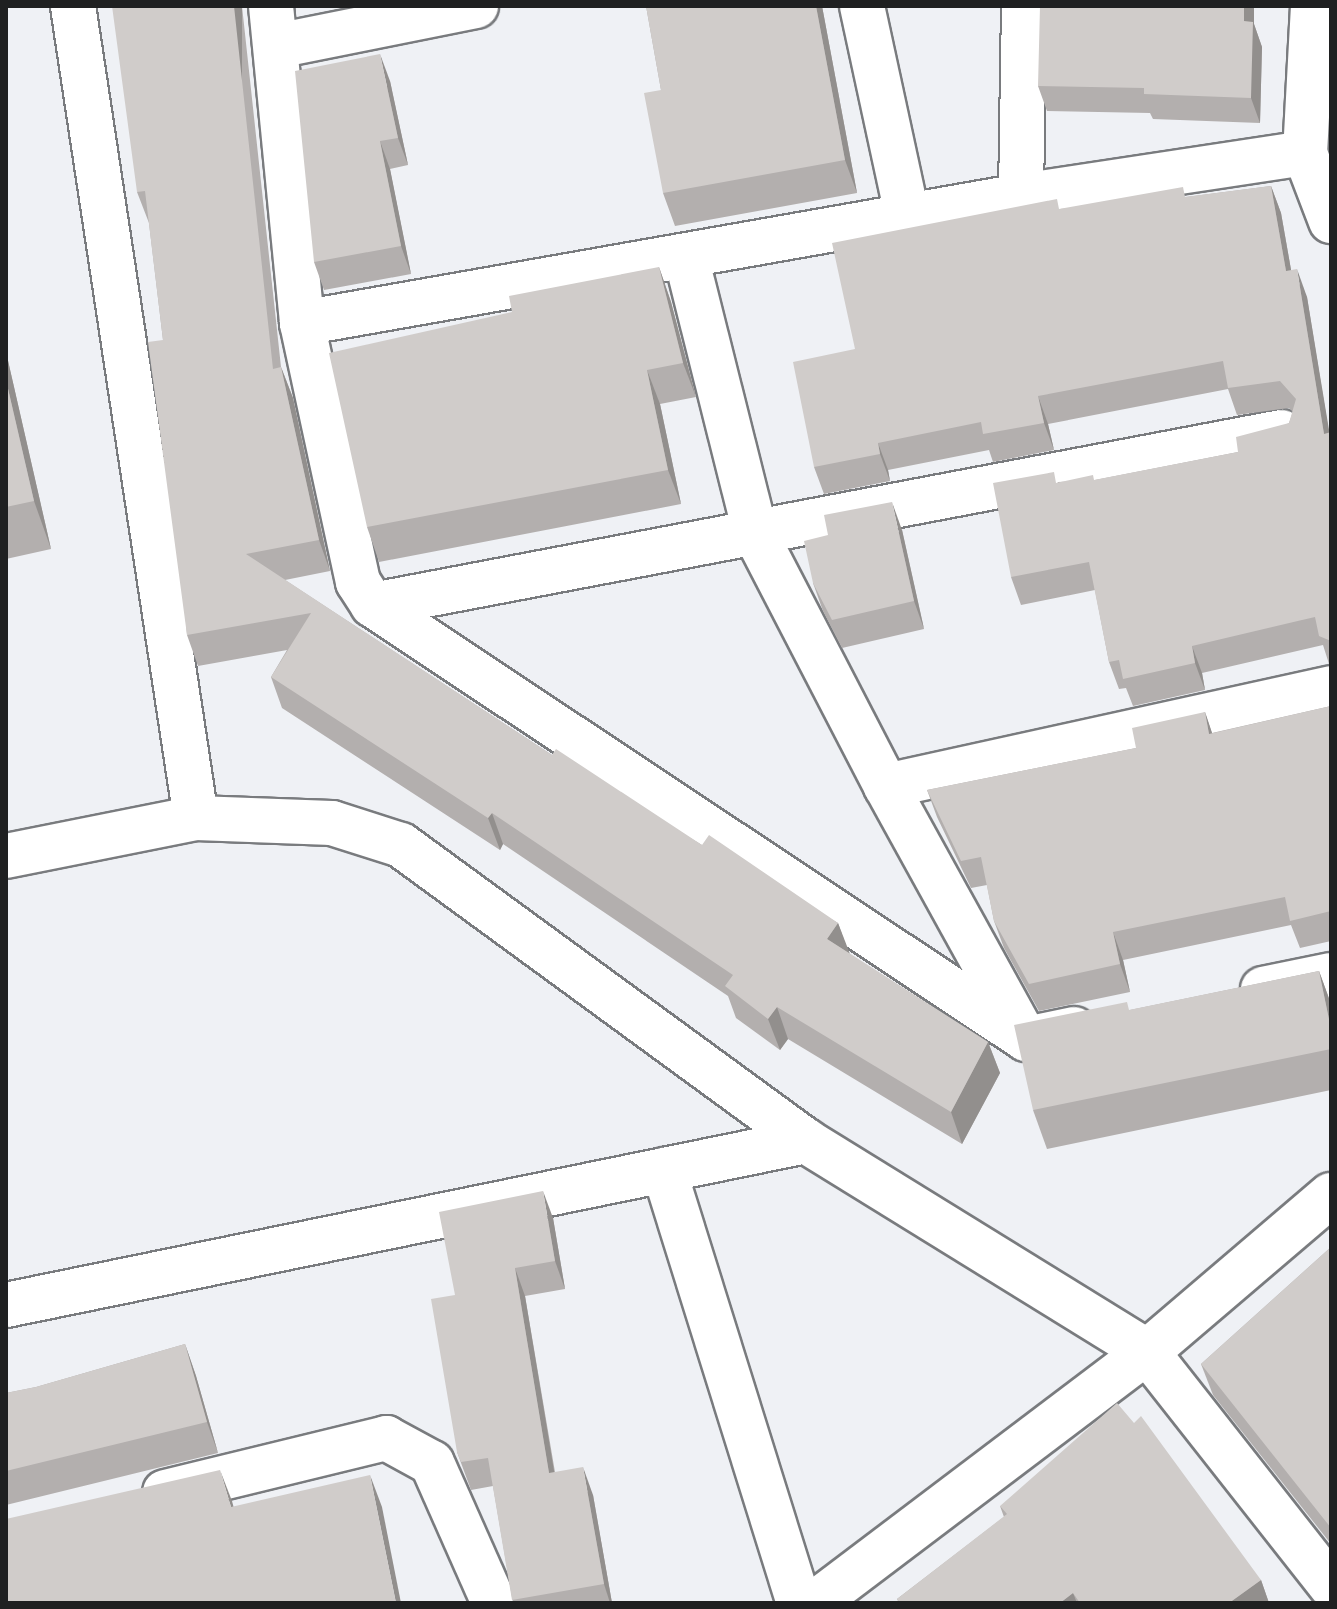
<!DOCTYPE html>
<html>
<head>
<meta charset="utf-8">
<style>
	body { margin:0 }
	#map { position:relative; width:1337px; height:1609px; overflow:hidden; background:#eff1f5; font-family:"Titillium Web",sans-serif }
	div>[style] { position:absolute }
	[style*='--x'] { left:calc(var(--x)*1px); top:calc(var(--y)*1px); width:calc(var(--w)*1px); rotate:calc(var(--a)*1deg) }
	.roads { filter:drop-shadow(2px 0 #797b7e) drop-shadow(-2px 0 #797b7e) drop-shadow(0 2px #797b7e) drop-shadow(0 -2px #797b7e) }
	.minor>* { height:44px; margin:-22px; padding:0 22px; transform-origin:22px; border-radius:22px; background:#fff }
	.wall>* { inset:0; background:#b3afae }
	.shaded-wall>* { inset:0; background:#928f8d; transform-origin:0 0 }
	.building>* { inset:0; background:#d0ccca }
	span { translate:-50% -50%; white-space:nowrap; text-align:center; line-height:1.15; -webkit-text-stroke:7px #fff; paint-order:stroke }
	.frame { position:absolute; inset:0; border:8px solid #1f2021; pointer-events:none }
</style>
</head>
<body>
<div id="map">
	<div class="roads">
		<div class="minor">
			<i style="--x:73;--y:6;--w:821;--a:81.39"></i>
			<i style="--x:271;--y:6;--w:319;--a:84.4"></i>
			<i style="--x:302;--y:323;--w:265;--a:77.8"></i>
			<i style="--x:358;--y:582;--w:27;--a:57"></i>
			<i style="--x:373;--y:605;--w:784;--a:33.61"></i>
			<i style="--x:1026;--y:1039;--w:49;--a:-11.8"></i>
			<i style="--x:862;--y:6;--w:218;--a:77.8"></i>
			<i style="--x:1313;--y:6;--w:147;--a:93.1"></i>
			<i style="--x:1305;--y:153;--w:73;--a:69.1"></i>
			<i style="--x:276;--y:46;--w:204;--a:-11.3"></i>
			<i style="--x:1021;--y:196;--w:190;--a:-89.1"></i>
			<i style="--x:686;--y:257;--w:287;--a:75.9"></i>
			<i style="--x:756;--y:535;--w:283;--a:62.6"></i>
			<i style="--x:886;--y:786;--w:283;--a:61.1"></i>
			<i style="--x:302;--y:323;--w:730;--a:-10.02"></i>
			<i style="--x:1021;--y:196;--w:287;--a:-8.6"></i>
			<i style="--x:373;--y:605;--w:925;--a:-10.78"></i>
			<i style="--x:886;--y:786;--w:456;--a:-12.4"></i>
			<i style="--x:6;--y:856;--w:194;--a:-11.3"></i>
			<i style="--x:196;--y:818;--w:136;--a:2.1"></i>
			<i style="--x:332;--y:823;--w:72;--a:17.7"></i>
			<i style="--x:401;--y:845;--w:502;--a:36.16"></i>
			<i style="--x:806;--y:1141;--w:401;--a:31.7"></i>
			<i style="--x:1147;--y:1352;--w:298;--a:51.8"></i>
			<i style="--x:1263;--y:989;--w:69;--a:-11.6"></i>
			<i style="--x:664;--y:1170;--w:454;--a:72.7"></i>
			<i style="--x:6;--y:1305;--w:817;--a:-11.59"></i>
			<i style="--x:165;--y:1492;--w:228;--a:-13.7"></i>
			<i style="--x:386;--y:1438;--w:52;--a:28.5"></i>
			<i style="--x:432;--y:1463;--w:153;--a:66.1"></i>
			<i style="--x:815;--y:1603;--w:416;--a:-37.1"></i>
			<i style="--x:1147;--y:1352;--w:242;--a:-40.5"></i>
		</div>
	</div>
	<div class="wall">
		<i style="clip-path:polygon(242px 6px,281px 367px,293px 398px,330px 571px,285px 580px,552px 755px,702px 845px,838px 923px,849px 954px,988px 1042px,1000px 1073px,962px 1144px,788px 1039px,780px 1050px,736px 1018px,728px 996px,503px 844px,500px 850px,282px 708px,271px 677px,287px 650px,198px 666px,187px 635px,163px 340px,149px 223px,137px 192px)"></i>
		<i style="clip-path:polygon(646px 6px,822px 6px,857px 193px,675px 226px,663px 193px,661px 90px)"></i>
		<i style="clip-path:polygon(1254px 6px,1254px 24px,1262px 47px,1260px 123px,1153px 119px,1150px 113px,1047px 111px,1038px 86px)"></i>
		<i style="clip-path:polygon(390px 81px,408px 165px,390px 169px,411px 274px,324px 290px,314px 262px)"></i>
		<i style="clip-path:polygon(1271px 186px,1281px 213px,1291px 270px,1307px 297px,1329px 433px,1331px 432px,1331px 664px,1329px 664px,1323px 645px,1202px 673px,1205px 690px,1133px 706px,1126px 688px,1119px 689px,1109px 662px,1095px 590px,1021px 605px,1011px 577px,1058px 482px,1095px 480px,1238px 452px,1289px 423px,1293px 412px,1289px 408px,1237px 415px,1228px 389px,1048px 424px,1054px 450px,993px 462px,989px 450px,888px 470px,890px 481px,824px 494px,814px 467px,855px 349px,1060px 209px,1186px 197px)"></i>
		<i style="clip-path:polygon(659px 267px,671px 302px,696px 397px,660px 404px,681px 504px,379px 562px,367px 527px)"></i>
		<i style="clip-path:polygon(6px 352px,51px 549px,6px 559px)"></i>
		<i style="clip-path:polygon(902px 530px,924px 629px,842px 648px,823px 611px,813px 583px)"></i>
		<i style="clip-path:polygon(1331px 706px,1331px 941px,1300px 948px,1291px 925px,1123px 960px,1130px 992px,1039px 1011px,1004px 948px,994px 921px,987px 885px,971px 888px,937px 817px,927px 790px,1136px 748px,1205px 712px,1212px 733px)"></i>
		<i style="clip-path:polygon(1319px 971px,1331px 1004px,1331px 1090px,1047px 1149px,1033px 1110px,1130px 1010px)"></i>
		<i style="clip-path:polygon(553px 1218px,565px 1289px,525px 1296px,555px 1472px,593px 1495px,612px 1603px,513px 1603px,493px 1486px,471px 1490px,457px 1452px,455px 1295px)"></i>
		<i style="clip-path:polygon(1331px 1247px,1331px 1544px,1213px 1395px,1201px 1364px)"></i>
		<i style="clip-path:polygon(185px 1344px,196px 1376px,218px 1453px,6px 1505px,6px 1393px,36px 1387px)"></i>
		<i style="clip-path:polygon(1000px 1506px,1261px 1580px,1269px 1603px,899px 1603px,897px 1599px,1004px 1517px)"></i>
	</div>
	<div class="shaded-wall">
		<i style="left:234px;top:6px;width:8px;height:365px"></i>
		<i style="clip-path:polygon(816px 6px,822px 6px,857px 193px,845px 160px)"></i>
		<i style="clip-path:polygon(1244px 6px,1254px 6px,1254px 24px,1262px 47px,1260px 123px,1251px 98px,1244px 21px)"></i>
		<i style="clip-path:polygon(380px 54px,390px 81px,408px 165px,398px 138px)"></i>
		<i style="clip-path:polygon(380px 141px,390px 169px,411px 274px,401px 246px)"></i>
		<i style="clip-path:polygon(1271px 186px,1281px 213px,1296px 298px,1286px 271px)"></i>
		<i style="clip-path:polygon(659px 267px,671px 302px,696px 397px,683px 363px)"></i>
		<i style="clip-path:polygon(1297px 269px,1307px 297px,1331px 442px,1324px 434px)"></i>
		<i style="clip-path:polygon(6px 352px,51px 549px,34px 501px,6px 380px)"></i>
		<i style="clip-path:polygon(281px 367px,293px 398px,330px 571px,319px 540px)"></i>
		<i style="clip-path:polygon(647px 370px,660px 404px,681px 504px,668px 470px)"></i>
		<i style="clip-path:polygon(1038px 396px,1048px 424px,1054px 450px,1044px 423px)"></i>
		<i style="clip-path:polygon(878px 443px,888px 470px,890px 481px,880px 454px)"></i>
		<i style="clip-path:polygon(892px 502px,902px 530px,924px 629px,914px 601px)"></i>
		<i style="clip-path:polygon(1192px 646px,1202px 673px,1205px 690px,1195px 663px)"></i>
		<i style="clip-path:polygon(1205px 712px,1214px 739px,1209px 734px)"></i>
		<i style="clip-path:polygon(492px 813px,503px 844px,500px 850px,488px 818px)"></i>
		<i style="clip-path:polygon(838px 923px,850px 954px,827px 939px)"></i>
		<i style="clip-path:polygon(1113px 932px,1123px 960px,1130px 992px,1120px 964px)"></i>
		<i style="clip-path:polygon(1319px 971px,1331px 1004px,1331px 1029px)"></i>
		<i style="clip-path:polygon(777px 1007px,788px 1039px,780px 1050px,768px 1019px)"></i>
		<i style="clip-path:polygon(988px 1042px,1000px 1073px,962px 1144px,951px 1112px)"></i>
		<i style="clip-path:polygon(543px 1191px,553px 1218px,565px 1289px,555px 1261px)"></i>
		<i style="clip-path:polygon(515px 1268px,525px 1296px,559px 1501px,549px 1473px)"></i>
		<i style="clip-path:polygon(185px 1344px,196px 1376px,218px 1453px,207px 1422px)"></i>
		<i style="clip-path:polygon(583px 1467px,593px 1495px,612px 1603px,610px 1603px,604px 1584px)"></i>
		<i style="clip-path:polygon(220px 1470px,232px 1501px,242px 1539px,231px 1507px)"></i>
		<i style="clip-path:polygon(370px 1475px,382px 1507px,401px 1603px,396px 1603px)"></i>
		<i style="clip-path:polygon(1261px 1580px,1269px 1603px,1229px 1603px)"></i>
		<i style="clip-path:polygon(1073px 1593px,1077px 1603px,1060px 1603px)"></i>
	</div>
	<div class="building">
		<i style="clip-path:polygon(112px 6px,234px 6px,273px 369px,281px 367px,319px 540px,246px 554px,552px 755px,556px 749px,702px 845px,709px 835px,838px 923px,827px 939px,988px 1042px,951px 1112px,777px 1007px,768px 1019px,725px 986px,733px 975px,492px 813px,488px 818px,271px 677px,311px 613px,187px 635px,148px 342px,163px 340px,145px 191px,137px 192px)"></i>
		<i style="clip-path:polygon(646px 6px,816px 6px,845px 160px,663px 193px,644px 93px,661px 90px)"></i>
		<i style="clip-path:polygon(1040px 6px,1244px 6px,1244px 21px,1253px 22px,1251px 98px,1144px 94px,1144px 88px,1038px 86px)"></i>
		<i style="clip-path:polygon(380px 54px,398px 138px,380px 141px,401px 246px,314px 262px,295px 71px)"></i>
		<i style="clip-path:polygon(1271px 186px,1286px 271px,1297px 269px,1324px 434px,1331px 432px,1331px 641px,1319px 636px,1315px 617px,1192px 646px,1195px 663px,1123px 679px,1119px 660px,1109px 662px,1089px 562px,1011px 577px,993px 483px,1054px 472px,1056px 483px,1093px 475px,1094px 480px,1238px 452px,1236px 437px,1289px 423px,1296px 399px,1280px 381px,1228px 388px,1223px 361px,1038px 396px,1044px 423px,983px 434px,981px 422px,878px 443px,880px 454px,814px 467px,793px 362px,855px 349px,832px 243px,1057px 199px,1059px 209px,1183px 187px,1185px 197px)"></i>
		<i style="clip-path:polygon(659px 267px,683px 363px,647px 370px,668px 470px,367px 527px,329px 353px,512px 312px,509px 296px)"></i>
		<i style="clip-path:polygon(6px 380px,34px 501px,6px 507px)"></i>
		<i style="clip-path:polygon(892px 502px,914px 601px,832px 620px,813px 583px,804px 541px,828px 535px,824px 515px)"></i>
		<i style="clip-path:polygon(1331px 706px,1331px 911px,1290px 921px,1285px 897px,1113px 932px,1120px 964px,1029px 984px,994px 921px,981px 857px,961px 861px,927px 790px,1136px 748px,1132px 728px,1205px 712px,1209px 734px)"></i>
		<i style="clip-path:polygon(1319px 971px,1331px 1029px,1331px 1049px,1033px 1110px,1014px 1025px,1127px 1002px,1129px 1010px)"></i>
		<i style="clip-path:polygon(543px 1191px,555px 1261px,515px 1268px,549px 1473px,583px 1467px,604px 1584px,512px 1600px,488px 1458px,461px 1462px,457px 1452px,431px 1299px,455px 1295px,439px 1212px)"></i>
		<i style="clip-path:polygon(1331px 1247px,1331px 1528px,1201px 1364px)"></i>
		<i style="clip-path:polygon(185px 1344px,207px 1422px,6px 1471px,6px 1393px,36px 1387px)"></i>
		<i style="clip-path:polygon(1117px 1403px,1134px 1423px,1141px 1416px,1261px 1580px,1229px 1603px,1080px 1603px,1073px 1593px,1060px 1603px,900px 1603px,897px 1599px,1007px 1514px,1000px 1506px)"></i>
		<i style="clip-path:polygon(220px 1470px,231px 1507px,370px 1475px,396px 1603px,6px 1603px,6px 1519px)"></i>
	</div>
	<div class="frame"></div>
</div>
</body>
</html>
